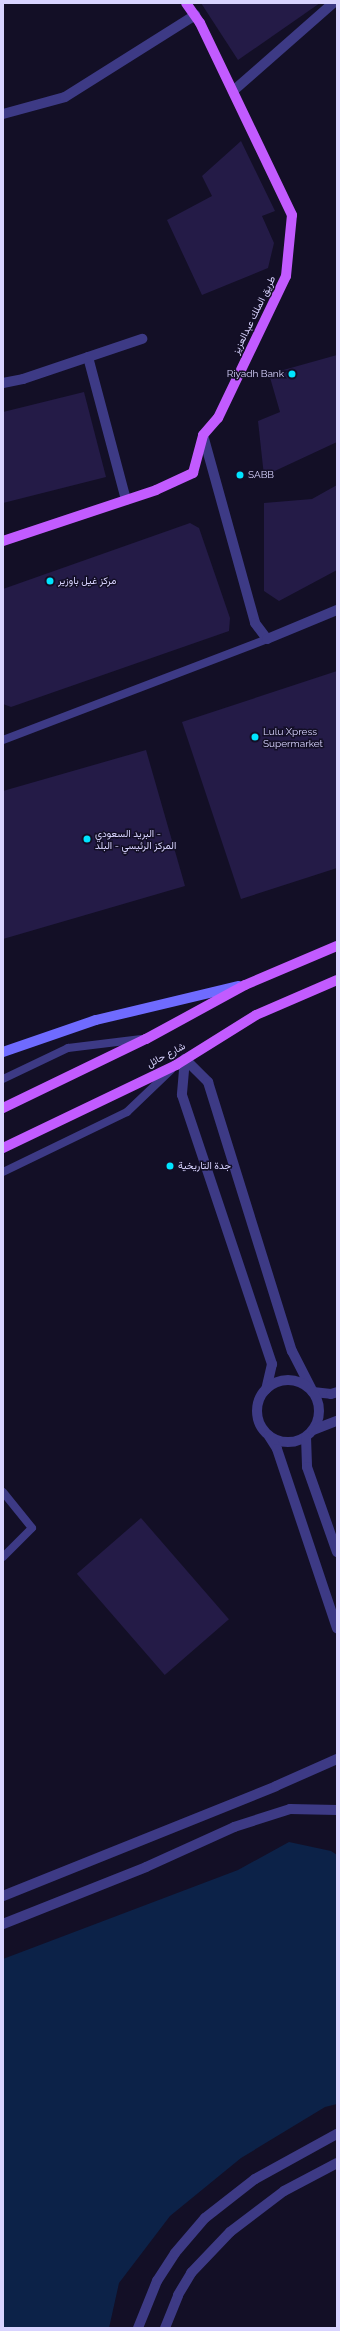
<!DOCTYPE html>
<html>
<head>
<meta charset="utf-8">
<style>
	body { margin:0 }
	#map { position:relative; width:340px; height:2331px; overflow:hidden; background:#130f26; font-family:Raleway,Vazirmatn,sans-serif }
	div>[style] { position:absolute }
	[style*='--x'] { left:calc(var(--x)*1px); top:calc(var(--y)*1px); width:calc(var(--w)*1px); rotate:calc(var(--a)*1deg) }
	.water>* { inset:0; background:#0c2248 }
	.building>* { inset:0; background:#241b47; transform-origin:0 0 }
	.service>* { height:8px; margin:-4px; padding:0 4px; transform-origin:4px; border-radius:4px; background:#3d3a85 }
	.minor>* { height:10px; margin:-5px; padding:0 5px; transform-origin:5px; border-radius:5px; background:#3d3a85 }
	.minor>.ring { margin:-5px; padding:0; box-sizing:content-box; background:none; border:10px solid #3d3a85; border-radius:50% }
	.tertiary>* { height:10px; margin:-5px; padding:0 5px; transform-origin:5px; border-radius:5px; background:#3d3a85 }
	.secondary>* { height:10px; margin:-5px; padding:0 5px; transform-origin:5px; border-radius:5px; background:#6f6bff }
	.primary>* { height:10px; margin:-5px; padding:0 5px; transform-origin:5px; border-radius:5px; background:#c25bff }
	.dots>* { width:11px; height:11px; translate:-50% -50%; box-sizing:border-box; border:2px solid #130f26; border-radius:50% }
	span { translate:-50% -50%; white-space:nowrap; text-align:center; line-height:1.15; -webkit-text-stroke:3px #130f26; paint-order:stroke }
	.street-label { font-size:10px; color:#d9d4ff }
	.poi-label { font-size:10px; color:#d9d4ff }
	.right { translate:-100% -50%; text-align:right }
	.left { translate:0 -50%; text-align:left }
	.frame { position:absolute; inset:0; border:4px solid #d9d4ff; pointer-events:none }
</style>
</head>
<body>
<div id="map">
	<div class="water">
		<i style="clip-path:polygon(289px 1842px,331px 1851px,337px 1855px,337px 2104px,325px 2107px,241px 2158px,170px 2216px,119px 2283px,109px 2328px,3px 2328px,3px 1959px,238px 1870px)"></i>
	</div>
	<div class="building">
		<i style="clip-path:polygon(201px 3px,320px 3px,238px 60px)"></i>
		<i style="clip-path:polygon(241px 141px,275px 211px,262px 216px,274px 243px,268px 268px,202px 295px,167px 220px,212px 196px,202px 176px)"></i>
		<i style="clip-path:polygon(337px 355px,337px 442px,264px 476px,258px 421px,280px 412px,269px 374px)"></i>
		<i style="clip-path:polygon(84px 392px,106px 477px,3px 503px,3px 412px)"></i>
		<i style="clip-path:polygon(337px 485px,337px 570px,279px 601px,264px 591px,264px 503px,312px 499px)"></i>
		<i style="clip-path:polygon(190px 523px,199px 528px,230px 618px,229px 631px,11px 707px,3px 704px,3px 589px)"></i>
		<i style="clip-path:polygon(337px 671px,337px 868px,241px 899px,182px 722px)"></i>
		<i style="clip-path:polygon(146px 750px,185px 886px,3px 939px,3px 791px)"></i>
		<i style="left:141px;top:1518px;width:134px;height:85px;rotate:49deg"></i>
	</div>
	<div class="service">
		<i style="--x:3;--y:740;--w:283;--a:-20.9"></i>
		<i style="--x:3;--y:1079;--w:72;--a:-25.5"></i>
		<i style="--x:68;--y:1048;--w:74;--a:-7"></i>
		<i style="--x:3;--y:1172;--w:138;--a:-25.8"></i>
		<i style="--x:127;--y:1112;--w:61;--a:-43.7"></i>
		<i style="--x:3;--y:1492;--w:46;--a:51.1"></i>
		<i style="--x:32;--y:1528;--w:41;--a:135"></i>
	</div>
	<div class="minor">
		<i style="--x:233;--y:91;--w:133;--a:-41.3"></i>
		<i style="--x:3;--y:114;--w:64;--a:-15.3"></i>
		<i style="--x:65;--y:97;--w:154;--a:-32.2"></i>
		<i style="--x:88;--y:357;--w:148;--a:75.1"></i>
		<i style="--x:3;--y:383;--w:20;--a:-11"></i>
		<i style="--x:23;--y:379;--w:126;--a:-18.6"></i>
		<i style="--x:203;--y:435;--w:195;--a:74.5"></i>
		<i style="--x:255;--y:623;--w:20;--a:53"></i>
		<i style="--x:267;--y:639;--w:76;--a:-22.5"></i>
		<i style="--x:185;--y:1059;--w:33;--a:45"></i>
		<i style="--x:208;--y:1082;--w:282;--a:72.7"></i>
		<i style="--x:292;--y:1351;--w:46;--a:62.9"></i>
		<i style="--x:313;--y:1392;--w:18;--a:6"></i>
		<i style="--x:331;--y:1394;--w:6;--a:-18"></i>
		<i style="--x:185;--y:1059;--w:36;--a:95"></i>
		<i style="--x:182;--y:1095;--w:284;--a:71.5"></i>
		<i style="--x:272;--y:1364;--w:26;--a:103"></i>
		<i class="ring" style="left:257px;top:1380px;width:52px;height:52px"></i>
		<i style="--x:313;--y:1430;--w:26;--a:-21"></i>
		<i style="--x:269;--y:1436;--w:15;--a:58"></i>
		<i style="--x:277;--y:1449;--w:189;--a:71.5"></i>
		<i style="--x:306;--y:1437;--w:30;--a:88"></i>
		<i style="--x:307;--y:1467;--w:90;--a:70.6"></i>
	</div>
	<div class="tertiary">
		<i style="--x:3;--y:1896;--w:294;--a:-21.9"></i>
		<i style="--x:276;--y:1786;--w:67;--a:-23.9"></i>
		<i style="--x:3;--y:1924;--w:154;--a:-21.7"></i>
		<i style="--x:146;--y:1867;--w:97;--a:-24.4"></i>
		<i style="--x:234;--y:1827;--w:59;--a:-17.8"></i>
		<i style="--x:290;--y:1809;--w:47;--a:1.2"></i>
		<i style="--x:138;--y:2328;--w:51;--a:-68"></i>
		<i style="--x:157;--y:2281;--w:33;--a:-57"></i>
		<i style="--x:175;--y:2253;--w:46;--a:-49.4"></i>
		<i style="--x:205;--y:2218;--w:63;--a:-38"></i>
		<i style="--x:255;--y:2179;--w:94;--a:-28.8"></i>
		<i style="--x:165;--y:2328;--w:35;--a:-68"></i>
		<i style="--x:178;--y:2295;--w:26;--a:-59"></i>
		<i style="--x:191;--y:2273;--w:57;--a:-46.4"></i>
		<i style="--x:230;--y:2232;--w:68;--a:-37.2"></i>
		<i style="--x:284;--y:2191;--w:60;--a:-27.8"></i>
	</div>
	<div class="secondary">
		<i style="--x:3;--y:1052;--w:98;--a:-19"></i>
		<i style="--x:96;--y:1020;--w:147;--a:-13.4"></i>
	</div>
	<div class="primary">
		<i style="--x:3;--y:541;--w:161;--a:-18.4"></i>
		<i style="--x:156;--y:490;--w:41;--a:-24.7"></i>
		<i style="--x:193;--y:473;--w:39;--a:-75"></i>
		<i style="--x:203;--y:435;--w:23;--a:-49"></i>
		<i style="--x:218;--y:418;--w:157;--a:-64.4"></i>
		<i style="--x:286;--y:276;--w:61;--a:-84.4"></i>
		<i style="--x:292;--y:215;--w:213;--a:-115.6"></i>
		<i style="--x:200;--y:23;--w:24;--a:-125"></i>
		<i style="--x:3;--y:1108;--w:159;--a:-25.8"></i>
		<i style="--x:146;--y:1039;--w:113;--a:-28.6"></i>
		<i style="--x:245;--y:985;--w:100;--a:-23"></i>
		<i style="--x:3;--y:1148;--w:192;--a:-25.6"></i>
		<i style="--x:176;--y:1065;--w:94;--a:-32"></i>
		<i style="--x:256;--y:1015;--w:88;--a:-23.4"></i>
	</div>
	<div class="dots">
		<i style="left:292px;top:374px;background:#00e5ff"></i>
		<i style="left:240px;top:475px;background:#00e5ff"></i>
		<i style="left:50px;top:581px;background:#00e5ff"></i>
		<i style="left:255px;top:737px;background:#00e5ff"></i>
		<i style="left:87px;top:839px;background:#00e5ff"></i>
		<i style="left:170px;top:1166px;background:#00e5ff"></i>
	</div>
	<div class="street-label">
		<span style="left:254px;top:315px;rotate:-64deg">طريق الملك عبدالعزيز</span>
		<span style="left:166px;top:1055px;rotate:-28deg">شارع حائل</span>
	</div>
	<div class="poi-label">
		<span class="right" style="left:284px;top:374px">Riyadh Bank</span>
		<span class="left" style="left:248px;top:475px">SABB</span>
		<span class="left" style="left:58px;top:581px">مركز غيل باوزير</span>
		<span class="left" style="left:263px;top:737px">Lulu Xpress<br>Supermarket</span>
		<span class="left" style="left:95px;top:839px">البريد السعودي -<br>المركز الرئيسي - البلد</span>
		<span class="left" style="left:178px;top:1166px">جدة التاريخية</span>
	</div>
	<div class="frame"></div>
</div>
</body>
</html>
